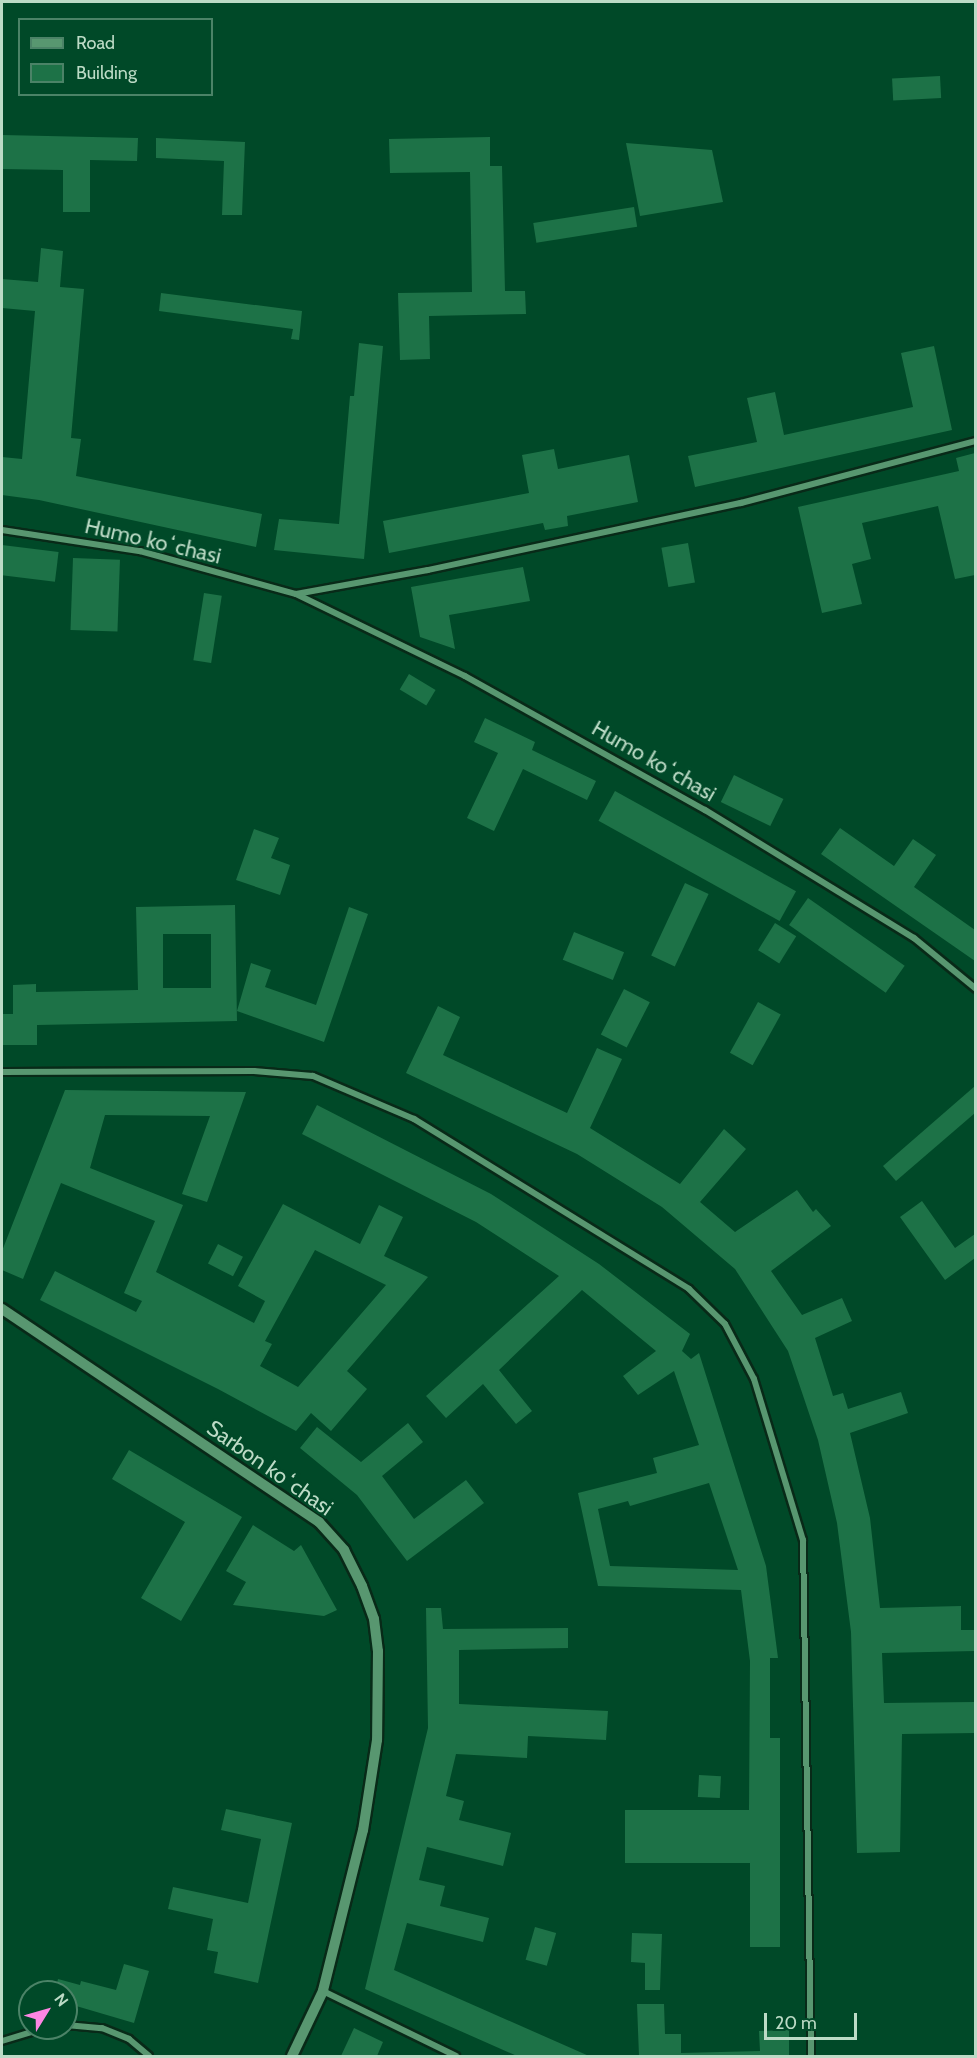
<!DOCTYPE html>
<html>
<head>
<meta charset="utf-8">
<style>
	body { margin:0 }
	#map { position:relative; width:977px; height:2058px; overflow:hidden; background:#004928; font-family:Cabin,sans-serif }
	div>[style] { position:absolute }
	[style*='--x'] { left:calc(var(--x)*1px); top:calc(var(--y)*1px); width:calc(var(--w)*1px); rotate:calc(var(--a)*1deg) }
	.building>* { inset:0; background:#1d7247; transform-origin:0 0 }
	.roads { filter:drop-shadow(2px 0 #082a18) drop-shadow(-2px 0 #082a18) drop-shadow(0 2px #082a18) drop-shadow(0 -2px #082a18) }
	.minor>* { height:6px; margin:-3px; padding:0 3px; transform-origin:3px; border-radius:3px; background:#589770 }
	.tertiary>* { height:10px; margin:-5px; padding:0 5px; transform-origin:5px; border-radius:5px; background:#589770 }
	span { translate:-50% -50%; white-space:nowrap; text-align:center; line-height:1.15; -webkit-text-stroke:5px #004928; paint-order:stroke }
	.street-label { font-size:22px; color:#bcdbc6 }
	.frame { position:absolute; inset:0; border:3px solid #bcdbc6; pointer-events:none }
	.legend { position:absolute; left:18px; top:18px; width:195px; height:78px; box-sizing:border-box; background:#004928; border:2px solid #4b8367; margin:0; padding:8px 10px; list-style:none; font-size:18px; color:#bcdbc6 }
	.legend li { display:flex; align-items:center; gap:12px; height:30px }
	.legend b { width:30px; border:2px solid #4b8367 }
	.north { position:absolute; left:18px; top:1980px; width:60px; height:60px; box-sizing:border-box; background:#004928; border:2px solid #4b8367; border-radius:50%; rotate:53deg; font-size:16px; font-weight:700; line-height:24px; text-align:center; color:#bcdbc6 }
	.north::after { content:''; display:block; margin:auto; width:21px; height:27px; background:#fd86e3; clip-path:polygon(50% 0,100% 100%,50% 72%,0 100%) }
	.scale { position:absolute; left:764px; top:2013px; width:93px; height:27px; box-sizing:border-box; border:3px solid #bcdbc6; border-top:0; padding-left:8px; font-size:18px; line-height:21px; white-space:nowrap; color:#bcdbc6; -webkit-text-stroke:4px #004928; paint-order:stroke }
</style>
</head>
<body>
<div id="map">
	<div class="building">
		<i style="left:940px;top:76px;width:22px;height:48px;rotate:87deg"></i>
		<i style="clip-path:polygon(2px 135px,138px 138px,137px 161px,90px 160px,90px 212px,63px 212px,63px 170px,2px 169px)"></i>
		<i style="clip-path:polygon(490px 137px,490px 166px,502px 166px,505px 291px,525px 291px,526px 314px,429px 316px,430px 359px,400px 360px,398px 293px,472px 292px,470px 172px,390px 173px,389px 139px)"></i>
		<i style="clip-path:polygon(156px 138px,245px 142px,242px 215px,222px 215px,224px 161px,156px 158px)"></i>
		<i style="clip-path:polygon(626px 143px,712px 150px,723px 202px,640px 216px)"></i>
		<i style="left:634px;top:207px;width:20px;height:102px;rotate:81deg"></i>
		<i style="clip-path:polygon(41px 248px,63px 251px,60px 287px,84px 289px,71px 438px,81px 439px,76px 476px,262px 514px,256px 547px,39px 500px,2px 495px,2px 457px,22px 459px,35px 311px,2px 308px,2px 279px,38px 282px)"></i>
		<i style="clip-path:polygon(161px 293px,302px 311px,299px 340px,291px 339px,293px 329px,159px 311px)"></i>
		<i style="clip-path:polygon(359px 343px,383px 346px,364px 559px,274px 550px,279px 519px,339px 524px,350px 396px,354px 396px)"></i>
		<i style="clip-path:polygon(934px 346px,952px 430px,695px 487px,688px 456px,757px 442px,747px 398px,775px 392px,784px 435px,913px 407px,901px 353px)"></i>
		<i style="clip-path:polygon(554px 449px,558px 469px,629px 455px,638px 502px,567px 516px,568px 526px,545px 530px,543px 523px,389px 553px,383px 521px,529px 493px,522px 455px)"></i>
		<i style="clip-path:polygon(975px 453px,975px 575px,955px 579px,938px 506px,862px 523px,871px 559px,852px 564px,862px 604px,822px 613px,798px 507px,959px 471px,956px 458px)"></i>
		<i style="left:688px;top:543px;width:40px;height:27px;rotate:80deg"></i>
		<i style="left:2px;top:545px;width:57px;height:30px;rotate:7deg"></i>
		<i style="left:73px;top:558px;width:47px;height:72px;rotate:2deg"></i>
		<i style="clip-path:polygon(523px 567px,530px 601px,449px 615px,455px 649px,420px 637px,411px 587px)"></i>
		<i style="left:204px;top:593px;width:18px;height:68px;rotate:9deg"></i>
		<i style="left:409px;top:674px;width:31px;height:18px;rotate:31deg"></i>
		<i style="clip-path:polygon(485px 718px,535px 742px,532px 750px,596px 781px,587px 800px,523px 769px,494px 831px,467px 818px,498px 753px,474px 742px)"></i>
		<i style="left:734px;top:775px;width:55px;height:30px;rotate:26deg"></i>
		<i style="left:615px;top:791px;width:207px;height:34px;rotate:29deg"></i>
		<i style="clip-path:polygon(840px 828px,894px 866px,913px 839px,936px 855px,914px 887px,975px 930px,975px 961px,821px 854px)"></i>
		<i style="clip-path:polygon(254px 829px,279px 838px,271px 858px,290px 865px,280px 895px,236px 880px)"></i>
		<i style="left:685px;top:883px;width:26px;height:80px;rotate:25deg"></i>
		<i style="left:808px;top:898px;width:118px;height:33px;rotate:35deg"></i>
		<i style="clip-path:polygon(evenodd,235px 905px,237px 1021px,37px 1025px,37px 1045px,2px 1045px,2px 1014px,13px 1014px,13px 985px,36px 984px,36px 992px,138px 990px,136px 907px,235px 905px,163px 934px,211px 934px,211px 988px,163px 988px,163px 934px)"></i>
		<i style="clip-path:polygon(349px 907px,368px 914px,324px 1042px,237px 1011px,251px 963px,271px 970px,265px 987px,316px 1005px)"></i>
		<i style="left:775px;top:923px;width:25px;height:32px;rotate:32deg"></i>
		<i style="left:574px;top:932px;width:54px;height:30px;rotate:22deg"></i>
		<i style="left:624px;top:989px;width:29px;height:51px;rotate:27deg"></i>
		<i style="left:758px;top:1002px;width:26px;height:58px;rotate:29deg"></i>
		<i style="clip-path:polygon(438px 1006px,460px 1017px,443px 1055px,567px 1113px,597px 1048px,622px 1059px,590px 1128px,680px 1184px,724px 1129px,746px 1149px,700px 1202px,735px 1232px,797px 1190px,813px 1212px,816px 1209px,831px 1226px,771px 1271px,802px 1315px,842px 1298px,852px 1321px,815px 1338px,833px 1396px,843px 1393px,848px 1409px,901px 1392px,908px 1413px,850px 1433px,870px 1518px,880px 1608px,961px 1606px,961px 1630px,975px 1630px,975px 1651px,882px 1653px,884px 1703px,975px 1702px,975px 1733px,902px 1734px,900px 1852px,857px 1853px,851px 1632px,837px 1523px,818px 1440px,788px 1351px,735px 1269px,662px 1207px,577px 1154px,406px 1073px)"></i>
		<i style="clip-path:polygon(975px 1086px,975px 1113px,896px 1181px,883px 1166px)"></i>
		<i style="clip-path:polygon(evenodd,65px 1090px,246px 1092px,207px 1202px,182px 1194px,210px 1116px,105px 1115px,90px 1168px,183px 1205px,156px 1272px,254px 1323px,265px 1301px,238px 1286px,283px 1204px,360px 1244px,379px 1205px,403px 1217px,384px 1256px,428px 1277px,347px 1371px,367px 1389px,331px 1431px,311px 1413px,296px 1431px,218px 1389px,40px 1300px,55px 1271px,136px 1312px,142px 1301px,124px 1293px,155px 1221px,61px 1183px,23px 1279px,2px 1270px,2px 1251px,65px 1090px,315px 1250px,386px 1285px,298px 1387px,260px 1366px,272px 1344px,265px 1341px,315px 1250px)"></i>
		<i style="clip-path:polygon(evenodd,317px 1105px,491px 1194px,599px 1264px,690px 1334px,682px 1351px,691px 1359px,699px 1353px,766px 1566px,778px 1658px,770px 1658px,770px 1738px,780px 1738px,780px 1947px,750px 1947px,750px 1863px,625px 1863px,625px 1810px,749px 1810px,750px 1661px,741px 1590px,598px 1586px,578px 1493px,657px 1473px,653px 1458px,699px 1445px,674px 1371px,638px 1395px,623px 1376px,656px 1351px,582px 1290px,499px 1370px,532px 1411px,516px 1424px,483px 1384px,446px 1418px,426px 1396px,559px 1276px,476px 1222px,302px 1134px,317px 1105px,709px 1483px,738px 1570px,610px 1566px,598px 1509px,628px 1501px,630px 1506px,709px 1483px)"></i>
		<i style="clip-path:polygon(922px 1201px,955px 1248px,975px 1234px,975px 1258px,945px 1280px,900px 1217px)"></i>
		<i style="left:218px;top:1244px;width:28px;height:22px;rotate:27deg"></i>
		<i style="clip-path:polygon(408px 1423px,423px 1442px,382px 1476px,414px 1519px,466px 1480px,484px 1503px,407px 1561px,357px 1495px,300px 1448px,317px 1427px,361px 1462px)"></i>
		<i style="clip-path:polygon(129px 1450px,242px 1517px,181px 1621px,141px 1598px,185px 1522px,112px 1479px)"></i>
		<i style="clip-path:polygon(253px 1525px,294px 1551px,301px 1545px,337px 1610px,324px 1616px,233px 1605px,246px 1582px,226px 1571px)"></i>
		<i style="clip-path:polygon(426px 1608px,441px 1608px,443px 1629px,568px 1628px,568px 1648px,459px 1650px,459px 1704px,608px 1711px,606px 1740px,528px 1736px,527px 1758px,456px 1754px,446px 1796px,464px 1801px,459px 1820px,511px 1833px,503px 1866px,427px 1847px,419px 1880px,445px 1886px,440px 1906px,489px 1918px,483px 1942px,407px 1923px,394px 1970px,589px 2056px,517px 2056px,365px 1989px,428px 1728px)"></i>
		<i style="left:699px;top:1775px;width:22px;height:22px;rotate:3deg"></i>
		<i style="clip-path:polygon(226px 1809px,292px 1823px,258px 1983px,214px 1973px,218px 1952px,207px 1950px,213px 1919px,168px 1909px,173px 1887px,248px 1903px,261px 1839px,221px 1830px)"></i>
		<i style="left:535px;top:1927px;width:22px;height:34px;rotate:16deg"></i>
		<i style="clip-path:polygon(632px 1933px,662px 1934px,660px 1990px,645px 1990px,645px 1963px,631px 1962px)"></i>
		<i style="clip-path:polygon(124px 1964px,149px 1971px,134px 2023px,66px 2003px,66px 1992px,55px 1992px,58px 1979px,80px 1985px,81px 1981px,116px 1990px)"></i>
		<i style="clip-path:polygon(637px 2004px,664px 2004px,665px 2034px,681px 2034px,681px 2053px,760px 2051px,759px 2031px,789px 2030px,789px 2056px,639px 2056px)"></i>
		<i style="clip-path:polygon(354px 2028px,383px 2042px,377px 2056px,341px 2056px)"></i>
	</div>
	<div class="roads">
		<div class="minor">
			<i style="--x:2;--y:530;--w:140;--a:8.7"></i>
			<i style="--x:140;--y:551;--w:162;--a:15.4"></i>
			<i style="--x:296;--y:594;--w:188;--a:25.9"></i>
			<i style="--x:465;--y:676;--w:275;--a:29.2"></i>
			<i style="--x:705;--y:810;--w:245;--a:31.5"></i>
			<i style="--x:914;--y:938;--w:80;--a:39.4"></i>
			<i style="--x:296;--y:594;--w:134;--a:-10.3"></i>
			<i style="--x:428;--y:570;--w:320;--a:-12.1"></i>
			<i style="--x:741;--y:503;--w:243;--a:-14.8"></i>
			<i style="--x:2;--y:1072;--w:252;--a:-0.2"></i>
			<i style="--x:254;--y:1071;--w:59;--a:4.8"></i>
			<i style="--x:313;--y:1076;--w:110;--a:23.1"></i>
			<i style="--x:414;--y:1119;--w:323;--a:31.7"></i>
			<i style="--x:689;--y:1289;--w:50;--a:44.2"></i>
			<i style="--x:725;--y:1324;--w:62;--a:62.2"></i>
			<i style="--x:754;--y:1379;--w:168;--a:73.1"></i>
			<i style="--x:803;--y:1540;--w:516;--a:89.11"></i>
			<i style="--x:323;--y:1991;--w:148;--a:26"></i>
			<i style="--x:66;--y:2025;--w:36;--a:5"></i>
			<i style="--x:102;--y:2028;--w:29;--a:22"></i>
			<i style="--x:129;--y:2039;--w:26;--a:40"></i>
			<i style="--x:2;--y:2041;--w:45;--a:-16.8"></i>
		</div>
		<div class="tertiary">
			<i style="--x:2;--y:1309;--w:382;--a:33.9"></i>
			<i style="--x:319;--y:1522;--w:38;--a:48"></i>
			<i style="--x:344;--y:1550;--w:40;--a:63.4"></i>
			<i style="--x:362;--y:1586;--w:35;--a:70"></i>
			<i style="--x:374;--y:1619;--w:32;--a:83"></i>
			<i style="--x:378;--y:1651;--w:89;--a:90.6"></i>
			<i style="--x:377;--y:1740;--w:91;--a:98.8"></i>
			<i style="--x:363;--y:1830;--w:166;--a:104"></i>
			<i style="--x:323;--y:1991;--w:72;--a:115.5"></i>
		</div>
	</div>
	<div class="street-label">
		<span style="left:153px;top:541px;rotate:13deg">Humo koʻchasi</span>
		<span style="left:654px;top:761px;rotate:30deg">Humo koʻchasi</span>
		<span style="left:270px;top:1468px;rotate:35deg">Sarbon koʻchasi</span>
	</div>
	<div class="frame"></div>
	<ul class="legend">
	<li><b style="height:8px;background:#589770"></b>Road</li>
	<li><b style="height:16px;background:#1d7247"></b>Building</li>
	</ul>
	<div class="north">N</div>
	<div class="scale">20 m</div>
</div>
</body>
</html>
